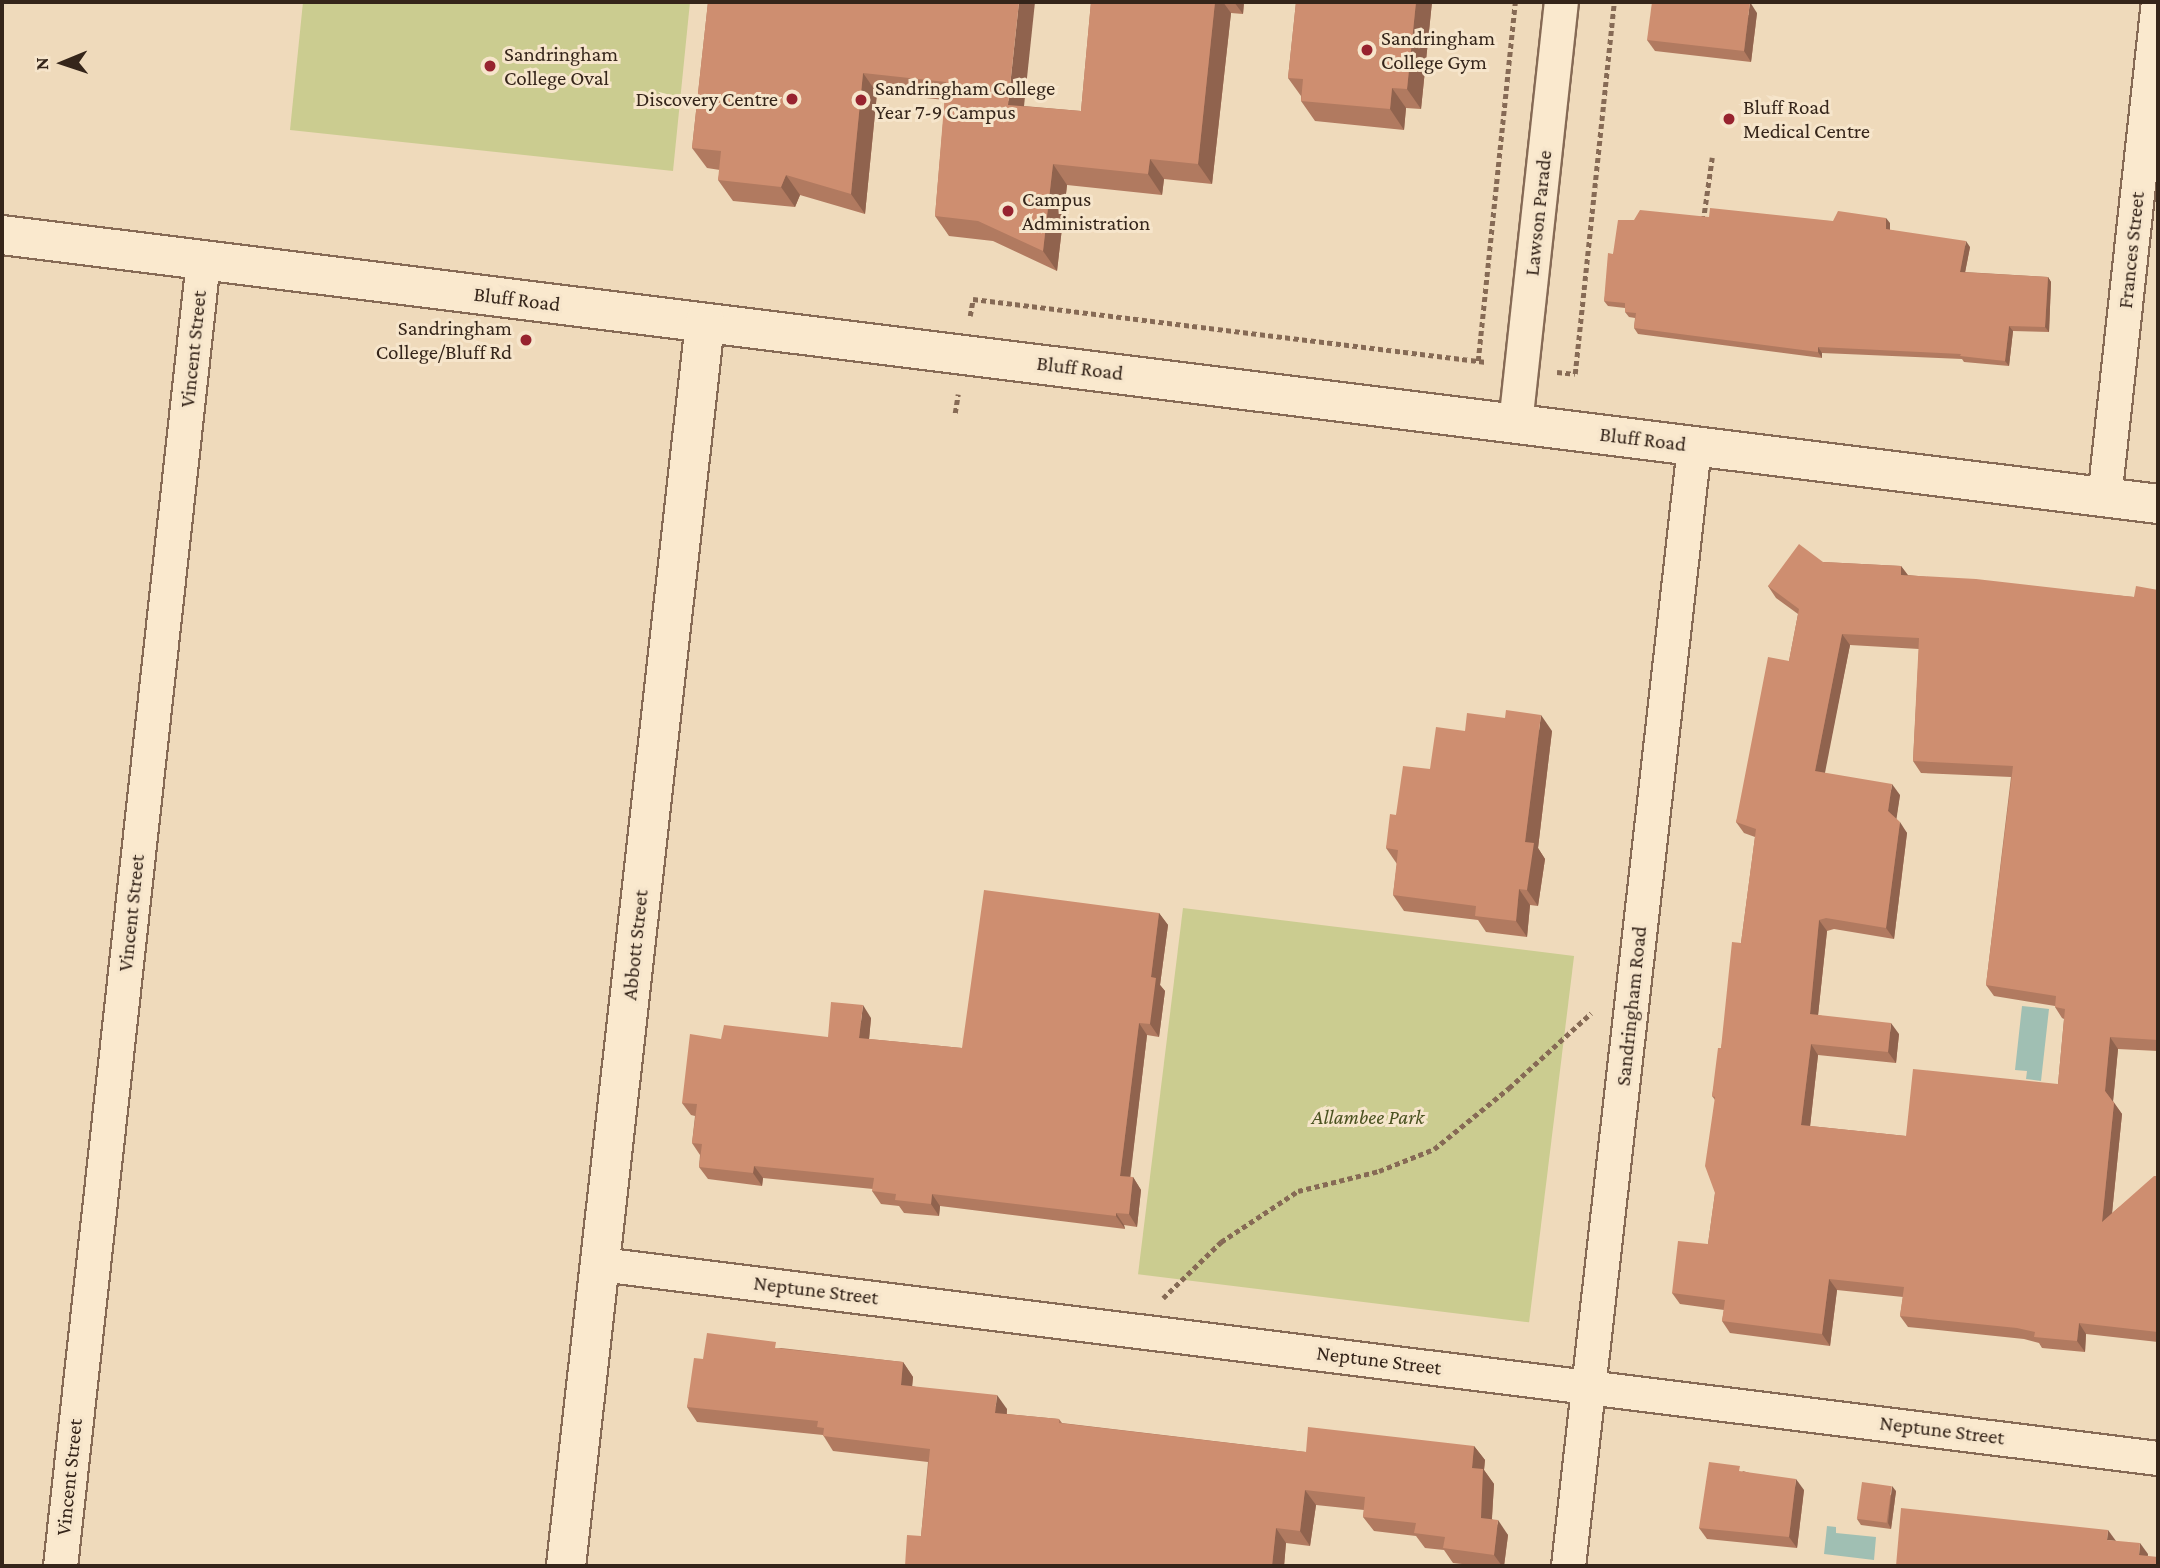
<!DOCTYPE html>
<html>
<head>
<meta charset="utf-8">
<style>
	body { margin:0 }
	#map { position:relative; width:2160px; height:1568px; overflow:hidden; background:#efdabb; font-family:"Crimson Pro",serif }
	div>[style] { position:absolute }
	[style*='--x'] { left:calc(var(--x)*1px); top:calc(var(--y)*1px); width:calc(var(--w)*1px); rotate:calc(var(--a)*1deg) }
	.green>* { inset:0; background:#cbcc90; transform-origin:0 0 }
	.water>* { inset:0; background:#a0bfb3 }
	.path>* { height:4.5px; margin-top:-2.25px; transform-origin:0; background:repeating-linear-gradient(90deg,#866a55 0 5px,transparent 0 8.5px) }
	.roads { filter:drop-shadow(2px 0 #866a55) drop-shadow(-2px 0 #866a55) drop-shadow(0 2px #866a55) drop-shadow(0 -2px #866a55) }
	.street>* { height:33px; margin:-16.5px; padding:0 16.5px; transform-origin:16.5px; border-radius:16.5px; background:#fae9ce }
	.secondary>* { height:38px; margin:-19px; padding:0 19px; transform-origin:19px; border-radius:19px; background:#fae9ce }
	.wall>* { inset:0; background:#b17a60 }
	.shaded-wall>* { inset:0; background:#90634e }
	.building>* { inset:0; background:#ce8e70; transform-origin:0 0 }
	.dots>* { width:19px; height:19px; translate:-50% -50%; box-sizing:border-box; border:4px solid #f6e5cb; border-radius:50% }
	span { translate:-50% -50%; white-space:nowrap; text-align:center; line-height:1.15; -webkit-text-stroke:6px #f6e5cb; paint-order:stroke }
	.poi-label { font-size:21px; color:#35251a }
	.left { translate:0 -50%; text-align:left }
	.right { translate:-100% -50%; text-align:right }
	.street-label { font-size:21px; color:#35251a }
	.park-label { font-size:21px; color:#4a5220; font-style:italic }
	.frame { position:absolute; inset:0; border:4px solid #35251a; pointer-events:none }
	.north { position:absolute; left:28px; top:28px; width:70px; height:70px; -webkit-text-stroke:5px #f6e5cb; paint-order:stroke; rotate:268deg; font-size:19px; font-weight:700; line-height:28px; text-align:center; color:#35251a }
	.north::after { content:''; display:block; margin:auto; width:24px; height:32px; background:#35251a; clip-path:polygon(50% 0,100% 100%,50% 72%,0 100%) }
</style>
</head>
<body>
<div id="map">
	<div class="green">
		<i style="clip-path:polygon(303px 2px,690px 2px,673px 171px,290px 130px)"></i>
		<i style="left:1183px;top:908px;width:394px;height:369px;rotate:7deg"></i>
	</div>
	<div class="water">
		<i style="clip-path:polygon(2022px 1006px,2049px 1009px,2041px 1081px,2026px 1079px,2027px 1071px,2015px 1070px)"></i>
		<i style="clip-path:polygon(1827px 1526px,1836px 1527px,1836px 1533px,1876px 1537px,1874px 1560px,1824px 1554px)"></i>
	</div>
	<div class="path">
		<i style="--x:1703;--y:221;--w:64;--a:-81.9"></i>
		<i style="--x:970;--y:316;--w:17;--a:-80"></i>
		<i style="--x:973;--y:299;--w:517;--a:7"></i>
		<i style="--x:1478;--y:361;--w:361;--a:-84.1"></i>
		<i style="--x:1557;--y:372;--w:18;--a:6"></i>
		<i style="--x:1575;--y:374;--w:374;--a:-84"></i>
		<i style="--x:955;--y:413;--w:19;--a:-81"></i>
		<i style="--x:1163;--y:1298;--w:81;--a:-44"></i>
		<i style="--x:1221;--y:1242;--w:92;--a:-33.5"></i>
		<i style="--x:1298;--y:1191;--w:83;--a:-13.9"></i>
		<i style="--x:1379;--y:1171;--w:59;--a:-21.8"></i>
		<i style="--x:1434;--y:1149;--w:97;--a:-39.1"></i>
		<i style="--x:1509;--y:1088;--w:111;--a:-42.4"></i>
	</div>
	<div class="roads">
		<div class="street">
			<i style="--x:1515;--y:424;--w:424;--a:-83.8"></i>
			<i style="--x:2104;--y:498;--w:499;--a:-83.8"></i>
			<i style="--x:600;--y:1264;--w:1570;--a:7.1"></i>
			<i style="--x:60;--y:1566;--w:1314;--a:-83.75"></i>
			<i style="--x:1568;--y:1566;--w:1127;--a:-83.58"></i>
		</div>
		<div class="secondary">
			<i style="--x:2;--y:235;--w:2173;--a:7.11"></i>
			<i style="--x:566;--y:1566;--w:1251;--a:-83.62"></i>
		</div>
	</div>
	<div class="wall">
		<i style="clip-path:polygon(708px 2px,1024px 106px,1081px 111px,1091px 2px,1244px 2px,1243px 14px,1231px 13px,1212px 184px,1164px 179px,1162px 195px,1067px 185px,1057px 271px,993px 241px,949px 236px,935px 216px,945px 100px,877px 93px,865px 214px,800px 195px,795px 207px,733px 201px,718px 180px,720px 170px,707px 168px,692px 148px)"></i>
		<i style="clip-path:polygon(1296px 2px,1432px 2px,1421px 109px,1406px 108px,1404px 130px,1315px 121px,1301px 101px,1301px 96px,1288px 78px)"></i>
		<i style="clip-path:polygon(1757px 13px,1751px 62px,1655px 51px,1647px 40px)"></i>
		<i style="clip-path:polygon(1709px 217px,1890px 223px,1890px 230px,1970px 247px,1965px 272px,2048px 277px,2051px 282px,2049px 332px,2013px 331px,2009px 366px,1964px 362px,1962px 359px,1822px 353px,1822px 358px,1638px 334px,1634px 328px,1635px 318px,1629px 317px,1625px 312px,1625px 308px,1608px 306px,1604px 301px,1613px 254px,1634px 220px)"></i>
		<i style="clip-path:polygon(evenodd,1823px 562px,1901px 566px,1908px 575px,2134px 597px,2158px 590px,2158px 1051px,2118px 1049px,2113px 1101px,2122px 1114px,2112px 1213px,2158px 1176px,2158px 1342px,2086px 1334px,2085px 1352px,2042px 1348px,2039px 1343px,2024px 1339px,1908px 1327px,1900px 1316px,1903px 1297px,1837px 1290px,1830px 1346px,1730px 1333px,1722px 1321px,1724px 1310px,1680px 1304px,1672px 1293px,1708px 1244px,1715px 1193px,1715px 1100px,1712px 1096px,1741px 943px,1755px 837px,1744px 833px,1736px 822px,1789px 661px,1798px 614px,1776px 598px,1768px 586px,1823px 562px,1850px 645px,1919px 649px,1913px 761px,1921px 773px,2011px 777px,1986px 985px,1994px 996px,2055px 1006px,2055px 1007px,2062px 1018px,2064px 1019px,2058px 1084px,1906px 1136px,1810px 1126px,1818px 1055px,1896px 1063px,1899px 1034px,1818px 1015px,1827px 931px,1834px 929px,1894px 939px,1907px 833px,1896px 819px,1900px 795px,1824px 773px,1850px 645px)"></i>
		<i style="clip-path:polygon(1465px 731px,1552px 731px,1538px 848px,1545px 859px,1538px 906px,1530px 905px,1527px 937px,1486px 932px,1478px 920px,1404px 911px,1393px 895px,1397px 864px,1386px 848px,1396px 815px,1430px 769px)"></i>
		<i style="clip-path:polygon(1159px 913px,1168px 925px,1160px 985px,1165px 991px,1159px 1037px,1147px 1035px,1130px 1177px,1133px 1177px,1141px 1190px,1137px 1227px,1124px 1225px,1125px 1229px,940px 1206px,939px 1216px,904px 1213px,899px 1206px,881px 1204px,872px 1191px,873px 1189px,763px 1178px,762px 1186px,708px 1179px,699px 1167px,700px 1155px,692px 1143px,695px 1116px,691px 1115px,682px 1103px,721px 1039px,828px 1037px,871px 1018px,869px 1039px,962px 1048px)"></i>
		<i style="clip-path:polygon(781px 1348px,903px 1362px,913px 1377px,912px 1386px,1007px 1409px,1007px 1414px,1059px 1419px,1062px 1423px,1306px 1452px,1474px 1446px,1485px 1460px,1484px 1470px,1494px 1484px,1492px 1519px,1508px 1535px,1504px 1566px,1480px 1566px,1453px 1563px,1444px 1550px,1425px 1548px,1416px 1536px,1374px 1531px,1363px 1517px,1364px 1510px,1316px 1505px,1310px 1546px,1286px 1543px,1284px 1566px,905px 1566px,921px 1536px,928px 1462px,833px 1451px,823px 1435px,697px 1422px,687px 1407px,703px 1359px)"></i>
		<i style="clip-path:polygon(1743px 1471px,1804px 1490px,1797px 1548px,1707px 1539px,1699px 1528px)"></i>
		<i style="clip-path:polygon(1896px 1491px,1891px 1529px,1861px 1525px,1857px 1519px)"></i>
	</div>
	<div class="shaded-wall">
		<i style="clip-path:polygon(1019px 2px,1035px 2px,1022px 125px,1008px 105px)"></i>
		<i style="clip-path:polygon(1215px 2px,1223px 2px,1231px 13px,1212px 184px,1198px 164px)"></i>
		<i style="clip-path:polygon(1234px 2px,1244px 2px,1243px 14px)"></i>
		<i style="clip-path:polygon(1416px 2px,1432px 2px,1421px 109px,1407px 89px)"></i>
		<i style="clip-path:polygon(1750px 2px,1757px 13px,1751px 62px,1744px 51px)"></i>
		<i style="clip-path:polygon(863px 73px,877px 93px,865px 214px,851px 194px)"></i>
		<i style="clip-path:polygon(1392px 88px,1406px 108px,1404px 130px,1390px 109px)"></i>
		<i style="clip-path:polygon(1150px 159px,1164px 179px,1162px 195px,1148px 174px)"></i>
		<i style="clip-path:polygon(1053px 164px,1067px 185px,1057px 271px,1043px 251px)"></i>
		<i style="clip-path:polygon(786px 175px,800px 195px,795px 207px,781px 187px)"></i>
		<i style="clip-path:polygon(1886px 218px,1890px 223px,1890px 235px,1886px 229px)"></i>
		<i style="clip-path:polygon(1966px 241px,1970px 247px,1964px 278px,1960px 272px)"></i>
		<i style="clip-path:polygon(2048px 277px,2051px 282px,2049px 332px,2045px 327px)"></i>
		<i style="clip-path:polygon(2009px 326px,2013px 331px,2009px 366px,2005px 361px)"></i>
		<i style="clip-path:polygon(1818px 347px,1822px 353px,1822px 358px,1818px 352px)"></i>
		<i style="clip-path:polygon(1901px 566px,1909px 577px,1901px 575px)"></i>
		<i style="clip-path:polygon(1842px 634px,1850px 645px,1823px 783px,1815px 771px)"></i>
		<i style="clip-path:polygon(1541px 715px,1552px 731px,1538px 848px,1545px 859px,1538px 906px,1527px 890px,1525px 842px)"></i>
		<i style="clip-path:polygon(1892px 784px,1900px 795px,1896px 822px,1888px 811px)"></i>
		<i style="clip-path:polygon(1900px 822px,1907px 833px,1894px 939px,1886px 928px)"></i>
		<i style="clip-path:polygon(1519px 889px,1530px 905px,1527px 937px,1516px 921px)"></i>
		<i style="clip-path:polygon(1159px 913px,1168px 925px,1160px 985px,1165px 991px,1159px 1037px,1150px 1024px,1151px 977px)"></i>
		<i style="clip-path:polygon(1819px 920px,1827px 931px,1817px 1025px,1810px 1014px)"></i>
		<i style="clip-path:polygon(863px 1005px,871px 1018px,868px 1050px,859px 1038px)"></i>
		<i style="clip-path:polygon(1139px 1023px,1147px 1035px,1129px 1188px,1120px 1176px)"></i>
		<i style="clip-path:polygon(1891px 1023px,1899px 1034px,1896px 1063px,1888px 1052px)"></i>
		<i style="clip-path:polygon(2110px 1037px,2118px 1049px,2113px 1102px,2105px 1091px)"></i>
		<i style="clip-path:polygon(1811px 1044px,1818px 1055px,1809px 1136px,1801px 1125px)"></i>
		<i style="clip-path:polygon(2114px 1103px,2122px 1114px,2110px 1233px,2102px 1222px)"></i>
		<i style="clip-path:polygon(754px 1166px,763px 1178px,762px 1186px,753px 1173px)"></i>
		<i style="clip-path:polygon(1133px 1177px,1141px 1190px,1137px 1227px,1129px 1214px)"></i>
		<i style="clip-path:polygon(932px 1194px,940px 1206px,939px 1216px,931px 1204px)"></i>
		<i style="clip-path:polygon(1116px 1213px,1124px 1225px,1125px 1229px,1116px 1216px)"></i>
		<i style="clip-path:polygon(1829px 1279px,1837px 1290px,1830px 1346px,1822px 1334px)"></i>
		<i style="clip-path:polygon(2079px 1323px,2086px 1334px,2085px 1352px,2077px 1341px)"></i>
		<i style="clip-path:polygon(903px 1362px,913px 1377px,911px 1399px,901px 1385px)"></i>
		<i style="clip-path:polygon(997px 1395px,1007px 1409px,1005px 1428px,995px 1413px)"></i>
		<i style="clip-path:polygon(1474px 1446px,1485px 1460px,1484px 1470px,1494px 1484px,1491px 1532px,1481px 1518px,1472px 1468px)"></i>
		<i style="clip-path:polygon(1796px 1479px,1804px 1490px,1797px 1548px,1789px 1537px)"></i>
		<i style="clip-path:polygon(1892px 1486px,1896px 1491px,1891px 1529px,1888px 1523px)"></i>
		<i style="clip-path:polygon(1305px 1490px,1316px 1505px,1310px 1546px,1300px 1531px)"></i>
		<i style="clip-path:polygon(1498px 1520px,1508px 1535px,1504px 1566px,1502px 1566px,1494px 1555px)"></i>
		<i style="clip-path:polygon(1276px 1528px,1286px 1543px,1284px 1566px,1272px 1566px)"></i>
		<i style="clip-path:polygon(2108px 1530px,2116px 1541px,2107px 1540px)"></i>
		<i style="clip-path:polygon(2140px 1543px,2148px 1554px,2147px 1565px,2139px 1555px)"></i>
	</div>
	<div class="building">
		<i style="clip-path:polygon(708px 2px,1019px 2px,1008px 105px,1081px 111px,1091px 2px,1215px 2px,1198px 164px,1150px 159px,1148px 174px,1053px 164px,1043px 251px,978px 221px,935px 216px,946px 82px,863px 73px,851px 194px,786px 175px,781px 187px,718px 180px,721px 151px,692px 148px)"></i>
		<i style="clip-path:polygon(1296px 2px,1416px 2px,1407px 89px,1392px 88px,1390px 109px,1301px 101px,1303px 79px,1288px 78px)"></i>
		<i style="clip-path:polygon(1652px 2px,1750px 2px,1744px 51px,1647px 40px)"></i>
		<i style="clip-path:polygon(1710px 208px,1833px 221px,1838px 211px,1886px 218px,1886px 229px,1966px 241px,1960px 272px,2048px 277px,2045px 327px,2009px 326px,2005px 361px,1960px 356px,1961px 354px,1818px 347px,1818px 352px,1634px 328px,1636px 313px,1625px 312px,1625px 303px,1604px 301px,1608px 253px,1613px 254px,1618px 220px,1634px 220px,1640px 210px,1709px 217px)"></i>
		<i style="clip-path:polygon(evenodd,1799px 544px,1823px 562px,1901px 566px,1901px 575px,1976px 579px,2134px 597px,2136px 586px,2158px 590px,2158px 1040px,2110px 1037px,2105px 1091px,2114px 1103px,2102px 1222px,2154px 1176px,2158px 1176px,2158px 1332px,2079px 1323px,2077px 1341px,2034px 1337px,2035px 1332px,2017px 1328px,1900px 1316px,1904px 1287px,1829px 1279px,1822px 1334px,1722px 1321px,1725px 1300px,1672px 1293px,1678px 1241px,1708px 1244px,1715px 1193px,1705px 1166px,1715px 1097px,1712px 1096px,1718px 1048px,1721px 1048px,1732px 942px,1741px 943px,1756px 829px,1736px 822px,1768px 657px,1789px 661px,1799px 609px,1768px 586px,1799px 544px,1842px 634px,1919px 638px,1913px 761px,2013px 766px,1986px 985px,2056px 996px,2055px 1007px,2065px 1009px,2058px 1084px,1913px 1069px,1906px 1136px,1801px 1125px,1811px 1044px,1888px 1052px,1891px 1023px,1810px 1014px,1819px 920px,1826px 918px,1886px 928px,1900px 822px,1888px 811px,1892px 784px,1815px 771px,1842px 634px)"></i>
		<i style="clip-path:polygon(1506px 710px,1541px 715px,1525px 842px,1534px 843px,1527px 890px,1519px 889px,1516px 921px,1475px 916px,1476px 906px,1393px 895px,1398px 850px,1386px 848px,1390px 814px,1396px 815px,1403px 766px,1430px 769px,1436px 727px,1465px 731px,1467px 713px,1505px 718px)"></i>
		<i style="clip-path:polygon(984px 890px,1159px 913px,1151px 977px,1156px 978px,1150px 1024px,1139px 1023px,1120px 1176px,1133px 1177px,1129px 1214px,1116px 1213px,1116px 1216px,932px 1194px,931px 1204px,895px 1200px,896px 1194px,872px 1191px,874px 1178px,754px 1166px,753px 1173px,699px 1167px,702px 1144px,692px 1143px,697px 1104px,682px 1103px,690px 1034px,721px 1039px,724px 1025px,828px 1037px,831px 1002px,863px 1005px,859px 1038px,962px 1048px)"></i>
		<i style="clip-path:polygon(707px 1333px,776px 1342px,775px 1348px,903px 1362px,901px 1385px,997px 1395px,995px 1413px,1059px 1419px,1059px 1423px,1306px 1452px,1308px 1427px,1474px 1446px,1472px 1468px,1483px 1469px,1481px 1518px,1498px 1520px,1494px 1555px,1443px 1548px,1445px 1537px,1414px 1533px,1416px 1523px,1363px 1517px,1365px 1497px,1305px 1490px,1300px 1531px,1276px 1528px,1272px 1566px,905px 1566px,907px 1535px,921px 1536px,930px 1449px,823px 1436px,824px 1428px,817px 1427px,818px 1421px,687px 1407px,694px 1358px,703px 1359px)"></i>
		<i style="clip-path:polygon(1709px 1462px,1740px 1466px,1739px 1471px,1796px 1479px,1789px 1537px,1699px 1528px)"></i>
		<i style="left:1862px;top:1482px;width:30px;height:37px;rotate:8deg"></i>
		<i style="clip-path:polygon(1901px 1508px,2108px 1530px,2107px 1540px,2140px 1543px,2139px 1555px,2158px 1557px,2158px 1566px,1896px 1566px)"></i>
	</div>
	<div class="dots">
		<i style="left:1367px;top:50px;background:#97232f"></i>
		<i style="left:490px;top:66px;background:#97232f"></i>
		<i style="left:792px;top:99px;background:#97232f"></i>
		<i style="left:861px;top:100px;background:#97232f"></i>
		<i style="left:1729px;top:119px;background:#97232f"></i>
		<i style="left:1008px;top:211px;background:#97232f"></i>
		<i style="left:526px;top:340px;background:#97232f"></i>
	</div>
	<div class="poi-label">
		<span class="left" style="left:1381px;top:50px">Sandringham<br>College Gym</span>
		<span class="left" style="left:504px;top:66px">Sandringham<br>College Oval</span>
		<span class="left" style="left:875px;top:100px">Sandringham College<br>Year 7-9 Campus</span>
		<span class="right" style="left:778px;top:99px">Discovery Centre</span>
		<span class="left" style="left:1743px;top:119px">Bluff Road<br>Medical Centre</span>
		<span class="left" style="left:1022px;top:211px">Campus<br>Administration</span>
		<span class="right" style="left:512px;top:340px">Sandringham<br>College/Bluff Rd</span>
	</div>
	<div class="street-label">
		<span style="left:1538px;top:213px;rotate:-84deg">Lawson Parade</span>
		<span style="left:2131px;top:250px;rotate:-84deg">Frances Street</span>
		<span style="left:517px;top:299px;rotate:7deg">Bluff Road</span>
		<span style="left:193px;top:349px;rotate:-84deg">Vincent Street</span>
		<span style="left:1080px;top:368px;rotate:7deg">Bluff Road</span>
		<span style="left:1643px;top:439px;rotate:7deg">Bluff Road</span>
		<span style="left:131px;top:913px;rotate:-84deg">Vincent Street</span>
		<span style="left:635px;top:945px;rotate:-84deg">Abbott Street</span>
		<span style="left:1631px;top:1006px;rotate:-84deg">Sandringham Road</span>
		<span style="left:816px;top:1290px;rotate:7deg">Neptune Street</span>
		<span style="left:1379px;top:1360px;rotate:7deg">Neptune Street</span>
		<span style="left:1942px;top:1430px;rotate:7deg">Neptune Street</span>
		<span style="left:69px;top:1477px;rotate:-84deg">Vincent Street</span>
	</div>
	<div class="park-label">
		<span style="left:1368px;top:1117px">Allambee Park</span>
	</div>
	<div class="frame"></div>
	<div class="north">N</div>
</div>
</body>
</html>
